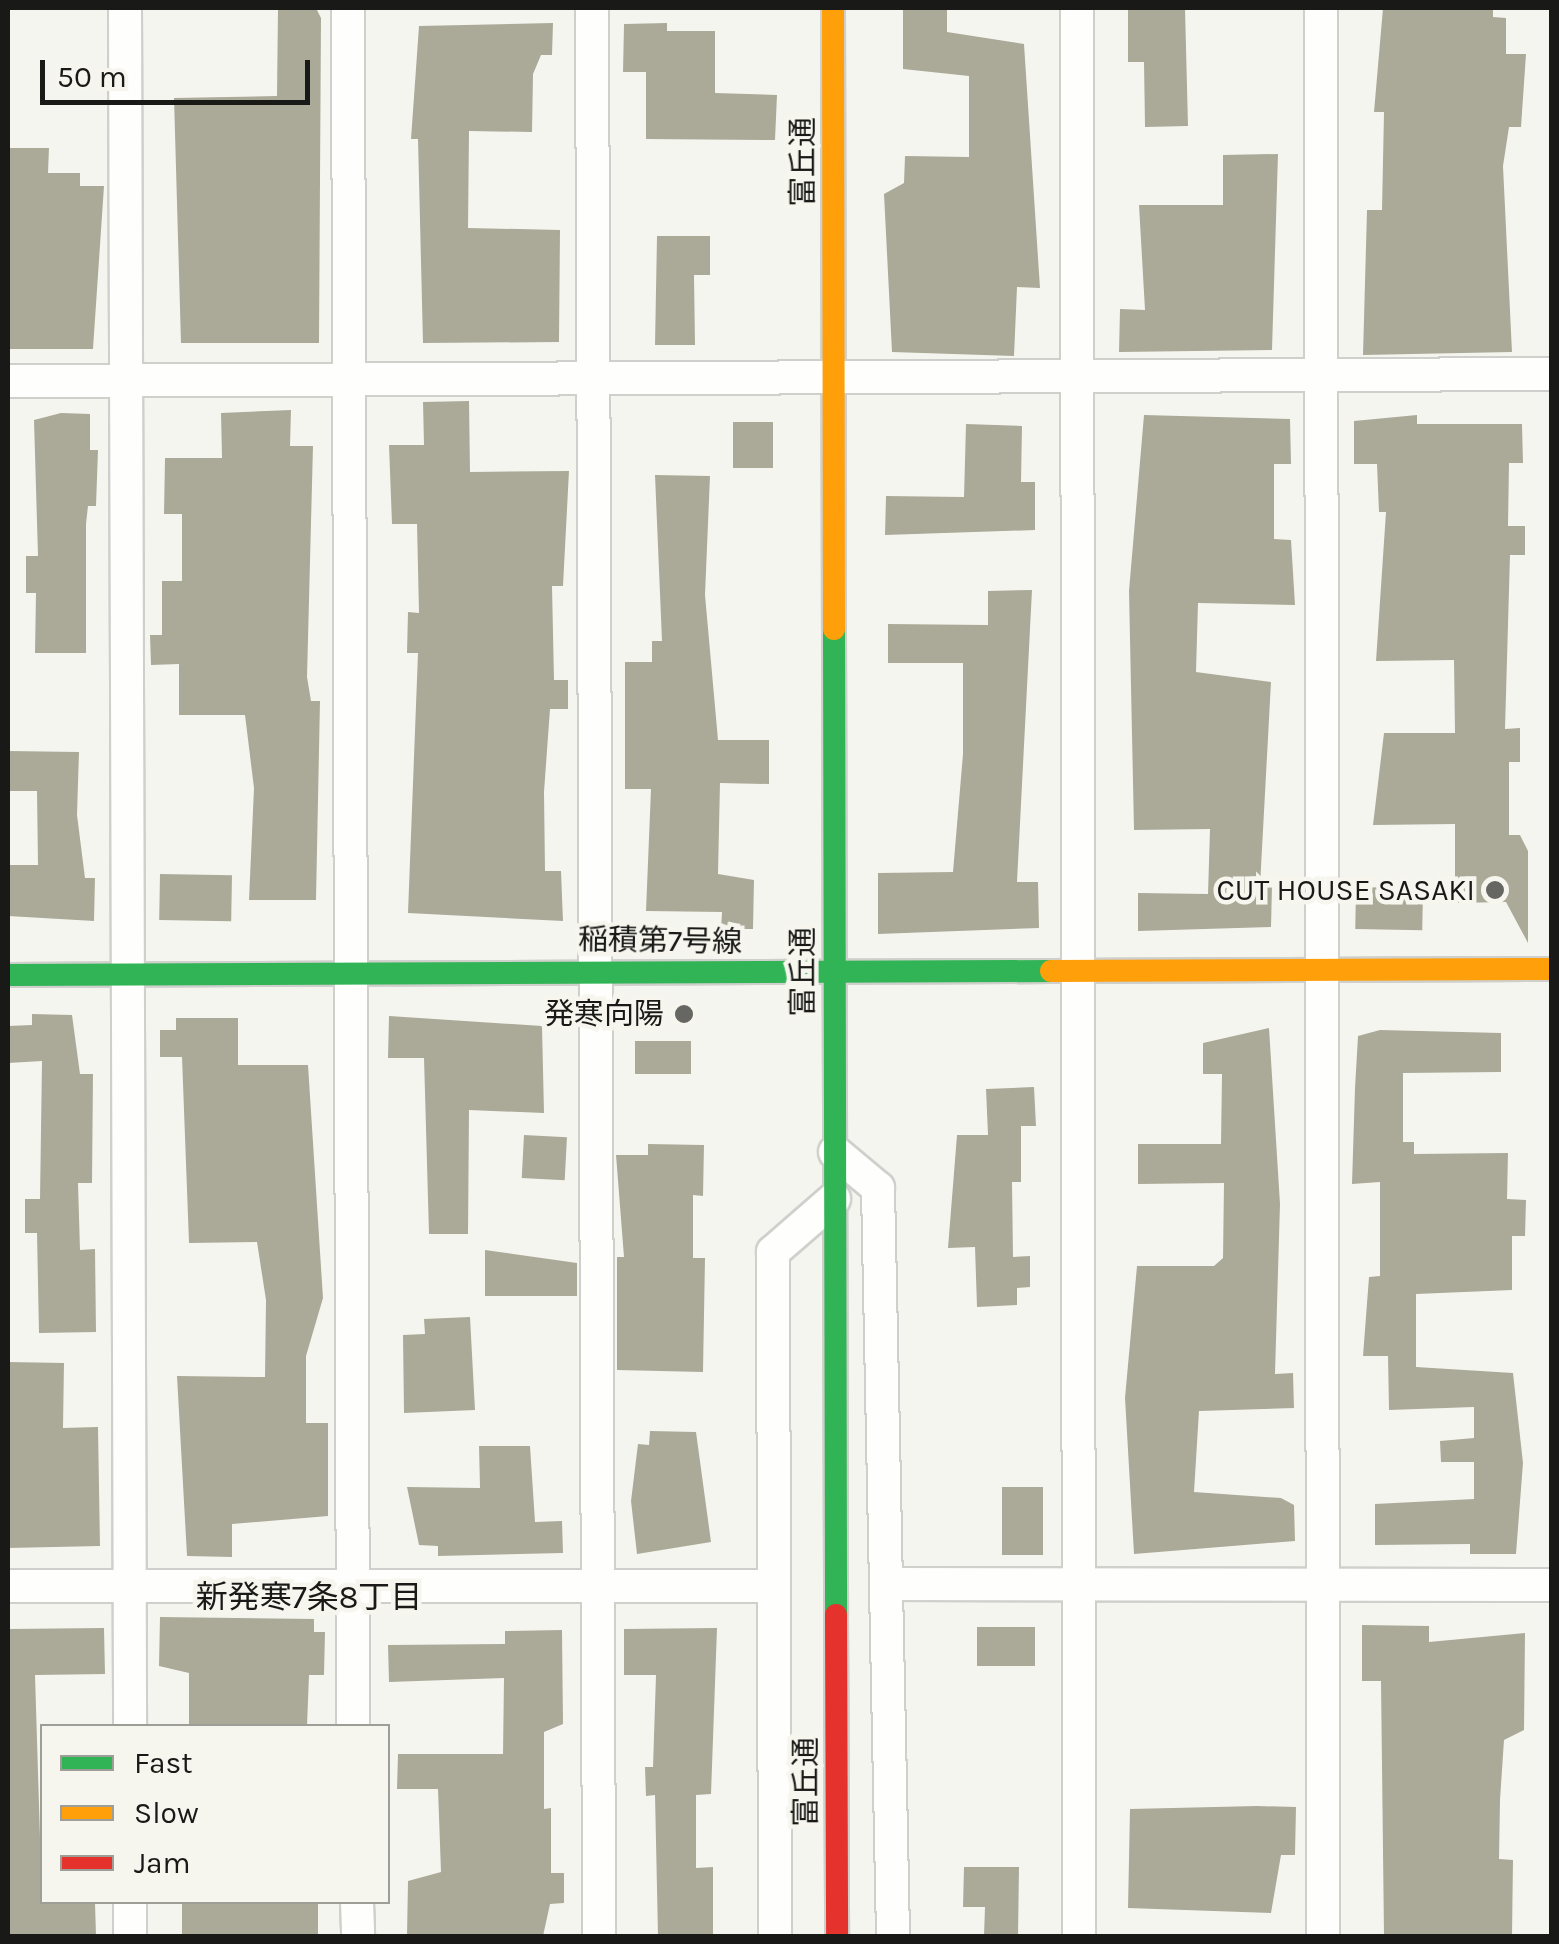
<!DOCTYPE html>
<html>
<head>
<meta charset="utf-8">
<style>
	body { margin:0 }
	#map { position:relative; width:1559px; height:1944px; overflow:hidden; background:#f5f5f0; font-family:Karla,"Noto Sans JP",sans-serif }
	div>[style] { position:absolute }
	[style*='--x'] { left:calc(var(--x)*1px); top:calc(var(--y)*1px); width:calc(var(--w)*1px); rotate:calc(var(--a)*1deg) }
	.building>* { inset:0; background:#abaa98; transform-origin:0 0 }
	.roads { filter:drop-shadow(2px 0 #cfcfcc) drop-shadow(-2px 0 #cfcfcc) drop-shadow(0 2px #cfcfcc) drop-shadow(0 -2px #cfcfcc) }
	.street>* { height:32px; margin:-16px; padding:0 16px; transform-origin:16px; border-radius:16px; background:#fefefd }
	.fast>* { height:22px; margin:-11px; padding:0 11px; transform-origin:11px; border-radius:11px; background:#30b455 }
	.slow>* { height:22px; margin:-11px; padding:0 11px; transform-origin:11px; border-radius:11px; background:#ff9f0a }
	.jam>* { height:22px; margin:-11px; padding:0 11px; transform-origin:11px; border-radius:11px; background:#e5322d }
	.dots>* { width:28px; height:28px; translate:-50% -50%; box-sizing:border-box; border:5px solid #f6f6ef; border-radius:50% }
	span { translate:-50% -50%; white-space:nowrap; text-align:center; line-height:1.15; -webkit-text-stroke:9px #f6f6ef; paint-order:stroke }
	.street-label { font-size:30px; color:#191917 }
	.poi-label { font-size:30px; color:#191917 }
	.right { translate:-100% -50%; text-align:right }
	.neighbourhood-label { font-size:32px; color:#191917 }
	.frame { position:absolute; inset:0; border:10px solid #191917; pointer-events:none }
	.legend { position:absolute; left:40px; top:1724px; width:350px; height:180px; box-sizing:border-box; background:#f6f6ef; border:2px solid #9e9e99; margin:0; padding:12px 18px; list-style:none; font-size:30px; color:#191917 }
	.legend li { display:flex; align-items:center; gap:20px; height:50px }
	.legend b { width:50px; border:2px solid #9e9e99 }
	.scale { position:absolute; left:40px; top:60px; width:270px; height:45px; box-sizing:border-box; border:5px solid #191917; border-top:0; padding-left:12px; font-size:30px; line-height:35px; white-space:nowrap; color:#191917; -webkit-text-stroke:8px #f6f6ef; paint-order:stroke }
</style>
</head>
<body>
<div id="map">
	<div class="building">
		<i style="clip-path:polygon(278px 8px,316px 8px,321px 18px,319px 343px,181px 343px,174px 98px,277px 96px)"></i>
		<i style="clip-path:polygon(903px 8px,947px 8px,947px 32px,1024px 44px,1040px 288px,1017px 287px,1014px 356px,892px 352px,884px 194px,904px 183px,905px 156px,969px 157px,969px 76px,903px 69px)"></i>
		<i style="clip-path:polygon(1128px 8px,1185px 8px,1188px 126px,1145px 127px,1144px 62px,1128px 62px)"></i>
		<i style="clip-path:polygon(1383px 8px,1493px 8px,1493px 17px,1506px 18px,1506px 54px,1526px 54px,1521px 127px,1509px 127px,1503px 166px,1512px 352px,1363px 355px,1367px 210px,1382px 210px,1384px 112px,1374px 112px)"></i>
		<i style="clip-path:polygon(553px 23px,552px 55px,541px 55px,533px 74px,532px 132px,469px 131px,468px 228px,560px 230px,559px 342px,423px 343px,418px 139px,411px 139px,419px 26px)"></i>
		<i style="clip-path:polygon(667px 23px,667px 31px,715px 31px,715px 93px,777px 95px,775px 140px,646px 139px,646px 72px,623px 72px,624px 24px)"></i>
		<i style="clip-path:polygon(8px 148px,49px 148px,48px 173px,80px 173px,80px 186px,104px 186px,93px 349px,8px 349px)"></i>
		<i style="clip-path:polygon(1278px 154px,1272px 350px,1119px 352px,1120px 309px,1145px 310px,1139px 205px,1223px 205px,1223px 155px)"></i>
		<i style="clip-path:polygon(657px 236px,710px 236px,710px 275px,694px 275px,695px 345px,655px 345px)"></i>
		<i style="clip-path:polygon(469px 401px,470px 472px,569px 471px,563px 586px,552px 586px,554px 680px,568px 680px,568px 709px,550px 709px,544px 792px,545px 871px,561px 871px,563px 921px,408px 913px,418px 653px,407px 653px,408px 612px,419px 613px,417px 524px,392px 524px,389px 445px,424px 445px,423px 402px)"></i>
		<i style="clip-path:polygon(291px 410px,290px 446px,313px 446px,307px 677px,311px 701px,320px 701px,316px 900px,249px 900px,254px 788px,245px 715px,179px 715px,179px 664px,151px 665px,150px 635px,162px 635px,162px 581px,182px 581px,182px 514px,164px 514px,165px 458px,222px 458px,221px 413px)"></i>
		<i style="clip-path:polygon(61px 413px,90px 414px,90px 450px,98px 450px,96px 506px,88px 506px,86px 524px,86px 653px,35px 653px,36px 593px,26px 593px,26px 556px,38px 556px,34px 420px)"></i>
		<i style="clip-path:polygon(1144px 415px,1290px 419px,1291px 464px,1274px 464px,1274px 539px,1291px 540px,1295px 605px,1198px 603px,1196px 672px,1271px 682px,1260px 886px,1272px 886px,1271px 927px,1138px 931px,1138px 893px,1208px 894px,1210px 829px,1134px 830px,1129px 591px)"></i>
		<i style="clip-path:polygon(1417px 415px,1417px 424px,1522px 424px,1523px 463px,1509px 463px,1508px 526px,1525px 526px,1525px 555px,1510px 555px,1505px 729px,1520px 728px,1520px 762px,1509px 762px,1509px 835px,1520px 835px,1528px 851px,1528px 943px,1506px 902px,1455px 903px,1455px 824px,1373px 825px,1384px 733px,1455px 733px,1454px 660px,1376px 661px,1386px 512px,1379px 512px,1377px 464px,1354px 464px,1354px 421px)"></i>
		<i style="left:733px;top:422px;width:40px;height:46px"></i>
		<i style="clip-path:polygon(966px 424px,1022px 426px,1021px 482px,1035px 482px,1035px 530px,885px 535px,886px 496px,964px 497px)"></i>
		<i style="clip-path:polygon(655px 475px,710px 476px,705px 595px,718px 740px,769px 740px,769px 784px,720px 783px,718px 874px,754px 880px,753px 929px,721px 929px,722px 912px,646px 911px,651px 789px,625px 789px,625px 662px,652px 662px,652px 641px,662px 641px)"></i>
		<i style="clip-path:polygon(1032px 590px,1017px 882px,1038px 882px,1039px 928px,878px 934px,878px 873px,953px 872px,963px 754px,963px 663px,888px 663px,888px 624px,988px 625px,988px 591px)"></i>
		<i style="clip-path:polygon(8px 751px,79px 752px,77px 815px,85px 878px,95px 878px,94px 921px,8px 916px,8px 865px,38px 865px,37px 791px,8px 791px)"></i>
		<i style="left:160px;top:874px;width:72px;height:46px;rotate:1deg"></i>
		<i style="left:1356px;top:887px;width:67px;height:42px;rotate:1deg"></i>
		<i style="clip-path:polygon(32px 1014px,72px 1015px,80px 1074px,93px 1074px,92px 1183px,78px 1183px,80px 1250px,95px 1249px,96px 1332px,39px 1333px,37px 1233px,25px 1233px,25px 1199px,40px 1199px,42px 1061px,8px 1063px,8px 1026px,32px 1025px)"></i>
		<i style="clip-path:polygon(389px 1016px,542px 1026px,544px 1113px,469px 1110px,468px 1234px,429px 1234px,424px 1058px,388px 1058px)"></i>
		<i style="clip-path:polygon(176px 1018px,238px 1018px,238px 1065px,308px 1065px,323px 1298px,306px 1356px,306px 1423px,328px 1423px,328px 1516px,232px 1524px,232px 1557px,187px 1556px,177px 1376px,265px 1377px,266px 1300px,257px 1242px,189px 1243px,182px 1057px,160px 1057px,160px 1030px,176px 1030px)"></i>
		<i style="clip-path:polygon(1269px 1028px,1280px 1204px,1275px 1374px,1293px 1373px,1294px 1408px,1199px 1411px,1194px 1492px,1281px 1498px,1294px 1505px,1295px 1541px,1134px 1554px,1125px 1398px,1137px 1266px,1214px 1266px,1223px 1258px,1224px 1183px,1138px 1184px,1138px 1144px,1221px 1144px,1222px 1074px,1203px 1074px,1203px 1043px)"></i>
		<i style="clip-path:polygon(1380px 1030px,1501px 1033px,1501px 1072px,1403px 1073px,1403px 1142px,1414px 1142px,1414px 1154px,1508px 1153px,1507px 1199px,1526px 1200px,1525px 1236px,1512px 1236px,1512px 1290px,1416px 1294px,1416px 1367px,1513px 1373px,1523px 1463px,1516px 1554px,1470px 1554px,1470px 1544px,1375px 1545px,1375px 1504px,1474px 1499px,1474px 1462px,1441px 1462px,1440px 1441px,1474px 1438px,1474px 1407px,1389px 1410px,1388px 1356px,1363px 1356px,1369px 1277px,1380px 1276px,1380px 1182px,1352px 1184px,1355px 1088px,1358px 1036px)"></i>
		<i style="left:635px;top:1041px;width:56px;height:33px"></i>
		<i style="clip-path:polygon(1034px 1087px,1036px 1126px,1021px 1126px,1021px 1182px,1012px 1182px,1013px 1257px,1030px 1256px,1030px 1287px,1017px 1288px,1017px 1305px,977px 1307px,975px 1247px,948px 1248px,957px 1135px,988px 1135px,986px 1089px)"></i>
		<i style="left:524px;top:1135px;width:43px;height:43px;rotate:3deg"></i>
		<i style="clip-path:polygon(648px 1144px,704px 1145px,703px 1196px,693px 1195px,693px 1258px,705px 1258px,703px 1372px,617px 1370px,617px 1257px,624px 1257px,616px 1155px,648px 1155px)"></i>
		<i style="clip-path:polygon(485px 1250px,577px 1263px,577px 1296px,485px 1296px)"></i>
		<i style="clip-path:polygon(470px 1317px,475px 1410px,404px 1413px,403px 1335px,425px 1334px,424px 1319px)"></i>
		<i style="clip-path:polygon(8px 1362px,64px 1363px,63px 1428px,98px 1427px,100px 1546px,8px 1548px)"></i>
		<i style="clip-path:polygon(650px 1431px,696px 1432px,711px 1542px,637px 1554px,631px 1501px,638px 1444px,649px 1445px)"></i>
		<i style="clip-path:polygon(479px 1446px,530px 1446px,535px 1522px,562px 1521px,563px 1553px,438px 1556px,438px 1546px,419px 1545px,407px 1487px,480px 1488px)"></i>
		<i style="left:1002px;top:1487px;width:41px;height:68px"></i>
		<i style="clip-path:polygon(160px 1617px,314px 1619px,314px 1632px,325px 1632px,324px 1675px,309px 1675px,307px 1726px,189px 1726px,189px 1673px,159px 1666px)"></i>
		<i style="clip-path:polygon(1362px 1625px,1429px 1626px,1429px 1642px,1525px 1633px,1524px 1730px,1504px 1740px,1500px 1800px,1499px 1859px,1513px 1860px,1512px 1936px,1384px 1936px,1381px 1681px,1362px 1681px)"></i>
		<i style="left:977px;top:1627px;width:58px;height:39px"></i>
		<i style="clip-path:polygon(104px 1628px,105px 1674px,35px 1675px,42px 1902px,95px 1902px,96px 1936px,8px 1936px,8px 1629px)"></i>
		<i style="clip-path:polygon(717px 1628px,711px 1794px,696px 1795px,696px 1868px,713px 1867px,713px 1936px,658px 1936px,655px 1795px,646px 1796px,645px 1767px,653px 1767px,656px 1675px,624px 1675px,624px 1629px)"></i>
		<i style="clip-path:polygon(562px 1630px,563px 1724px,544px 1732px,544px 1809px,551px 1808px,551px 1873px,564px 1873px,564px 1903px,550px 1904px,543px 1936px,407px 1936px,408px 1881px,441px 1872px,438px 1789px,397px 1789px,398px 1754px,503px 1754px,504px 1678px,389px 1682px,388px 1645px,505px 1644px,505px 1631px)"></i>
		<i style="clip-path:polygon(1257px 1806px,1296px 1807px,1295px 1855px,1281px 1855px,1271px 1913px,1128px 1908px,1130px 1809px)"></i>
		<i style="clip-path:polygon(964px 1867px,1019px 1867px,1018px 1936px,984px 1936px,985px 1907px,963px 1907px)"></i>
		<i style="left:182px;top:1902px;width:136px;height:34px"></i>
	</div>
	<div class="roads">
		<div class="street">
			<i style="--x:125;--y:8;--w:1718;--a:89.83"></i>
			<i style="--x:348;--y:8;--w:1718;--a:89.83"></i>
			<i style="--x:592;--y:8;--w:1928;--a:89.79"></i>
			<i style="--x:1077;--y:8;--w:1928;--a:89.94"></i>
			<i style="--x:1321;--y:8;--w:1928;--a:89.94"></i>
			<i style="--x:8;--y:381;--w:1544;--a:-0.26"></i>
			<i style="--x:835;--y:1152;--w:56;--a:39.9"></i>
			<i style="--x:878;--y:1188;--w:748;--a:88.85"></i>
			<i style="--x:890;--y:1584;--w:662;--a:0.09"></i>
			<i style="--x:8;--y:1586;--w:760;--a:0"></i>
			<i style="--x:357;--y:1902;--w:34;--a:88"></i>
			<i style="--x:130;--y:1936;--w:34;--a:-90"></i>
			<i style="--x:775;--y:1936;--w:684;--a:-90.17"></i>
			<i style="--x:773;--y:1252;--w:81;--a:-41"></i>
		</div>
		<div class="fast">
			<i style="--x:834;--y:629;--w:986;--a:89.88"></i>
			<i style="--x:8;--y:975;--w:1043;--a:-0.22"></i>
		</div>
		<div class="slow">
			<i style="--x:833;--y:8;--w:621;--a:89.91"></i>
			<i style="--x:1051;--y:971;--w:501;--a:-0.23"></i>
		</div>
		<div class="jam">
			<i style="--x:836;--y:1615;--w:321;--a:89.8"></i>
		</div>
	</div>
	<div class="dots">
		<i style="left:1495px;top:890px;background:#666663"></i>
		<i style="left:684px;top:1014px;background:#666663"></i>
	</div>
	<div class="street-label">
		<span style="left:803px;top:162px;rotate:-90deg">富丘通</span>
		<span style="left:660px;top:941px;rotate:1deg">稲積第7号線</span>
		<span style="left:803px;top:972px;rotate:-90deg">富丘通</span>
		<span style="left:806px;top:1782px;rotate:-90deg">富丘通</span>
	</div>
	<div class="poi-label">
		<span class="right" style="left:1475px;top:890px">CUT HOUSE SASAKI</span>
		<span class="right" style="left:664px;top:1014px">発寒向陽</span>
	</div>
	<div class="neighbourhood-label">
		<span style="left:309px;top:1598px">新発寒7条8丁目</span>
	</div>
	<div class="frame"></div>
	<ul class="legend">
	<li><b style="height:12px;background:#30b455"></b>Fast</li>
	<li><b style="height:12px;background:#ff9f0a"></b>Slow</li>
	<li><b style="height:12px;background:#e5322d"></b>Jam</li>
	</ul>
	<div class="scale">50 m</div>
</div>
</body>
</html>
